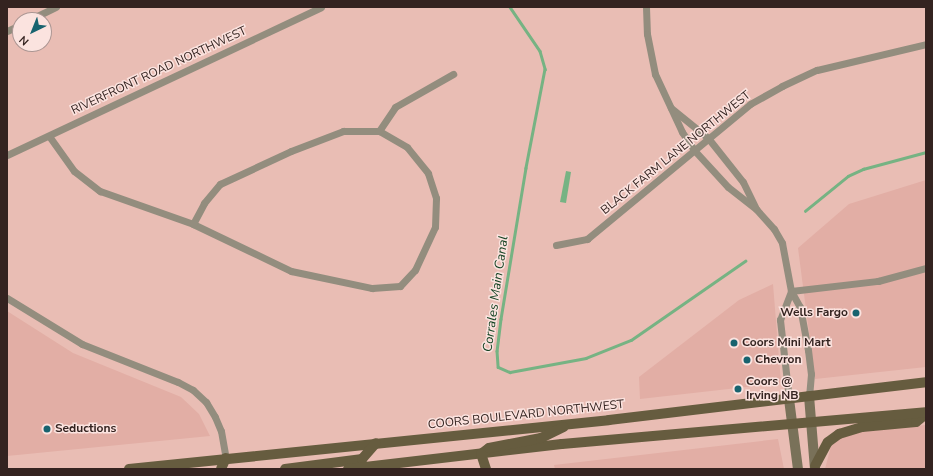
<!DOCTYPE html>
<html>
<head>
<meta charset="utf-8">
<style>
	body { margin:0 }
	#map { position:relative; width:933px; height:476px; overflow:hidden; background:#e9bdb4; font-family:"Nunito Sans",sans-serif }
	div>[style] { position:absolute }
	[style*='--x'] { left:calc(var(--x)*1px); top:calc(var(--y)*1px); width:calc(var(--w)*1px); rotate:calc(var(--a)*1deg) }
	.built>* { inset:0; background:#e2aea5 }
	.water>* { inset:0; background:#76b383 }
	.stream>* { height:2.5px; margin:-1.25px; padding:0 1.25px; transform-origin:1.25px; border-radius:1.25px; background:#76b383 }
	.street>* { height:7px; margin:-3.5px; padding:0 3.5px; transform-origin:3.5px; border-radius:3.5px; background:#938d7e }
	.secondary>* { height:10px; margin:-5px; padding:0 5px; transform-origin:5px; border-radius:5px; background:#797159 }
	.primary>* { height:10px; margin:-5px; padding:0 5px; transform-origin:5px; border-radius:5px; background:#665c3f }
	.dots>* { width:11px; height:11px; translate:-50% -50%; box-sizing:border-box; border:2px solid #fbe3df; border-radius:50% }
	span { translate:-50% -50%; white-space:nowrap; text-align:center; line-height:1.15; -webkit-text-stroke:3px #fbe3df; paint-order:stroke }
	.street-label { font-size:12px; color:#342320 }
	.poi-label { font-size:12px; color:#342320; font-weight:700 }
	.right { translate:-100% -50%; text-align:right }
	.left { translate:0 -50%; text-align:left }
	.water-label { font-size:13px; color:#154323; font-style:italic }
	.frame { position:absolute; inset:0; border:8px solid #342320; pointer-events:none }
	.north { position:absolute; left:12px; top:12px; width:40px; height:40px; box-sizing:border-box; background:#fbe3df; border:1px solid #ab9693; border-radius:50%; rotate:223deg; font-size:11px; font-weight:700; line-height:16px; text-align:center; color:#342320 }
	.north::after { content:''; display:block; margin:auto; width:14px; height:18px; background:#18636f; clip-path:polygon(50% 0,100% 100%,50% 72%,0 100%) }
</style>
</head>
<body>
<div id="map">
	<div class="built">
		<i style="clip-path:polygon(926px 180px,926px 367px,815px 379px,798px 248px,849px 204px)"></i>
		<i style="clip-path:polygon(773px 284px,781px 383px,640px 399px,639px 377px,739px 300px)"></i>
		<i style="clip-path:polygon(7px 311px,73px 353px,181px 397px,199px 414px,210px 436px,7px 456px)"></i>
		<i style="clip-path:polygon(926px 425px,926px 469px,825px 469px,831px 446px,840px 438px,858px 431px)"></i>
		<i style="clip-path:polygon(778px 439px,784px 469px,555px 469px,554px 465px)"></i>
	</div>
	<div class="water">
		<i style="clip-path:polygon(566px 171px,571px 172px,566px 203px,560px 202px)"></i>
	</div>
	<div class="stream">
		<i style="--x:510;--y:7;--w:53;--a:55.7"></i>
		<i style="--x:540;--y:51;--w:19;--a:74"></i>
		<i style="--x:545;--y:69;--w:101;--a:100.9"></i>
		<i style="--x:526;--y:168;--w:153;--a:99.4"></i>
		<i style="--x:501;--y:319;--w:32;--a:97"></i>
		<i style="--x:497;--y:351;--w:16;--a:86"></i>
		<i style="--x:498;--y:367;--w:13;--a:23"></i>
		<i style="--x:510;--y:372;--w:77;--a:-10.4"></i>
		<i style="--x:586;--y:358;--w:48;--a:-21.8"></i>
		<i style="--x:631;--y:340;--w:139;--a:-34.7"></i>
		<i style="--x:805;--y:211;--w:55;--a:-39.1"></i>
		<i style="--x:848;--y:176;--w:17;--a:-25"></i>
		<i style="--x:863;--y:169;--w:65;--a:-15.1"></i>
	</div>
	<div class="street">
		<i style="--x:646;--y:7;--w:27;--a:88"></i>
		<i style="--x:647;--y:34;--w:41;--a:78.7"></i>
		<i style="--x:655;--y:74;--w:64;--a:65"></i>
		<i style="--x:682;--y:132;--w:22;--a:56"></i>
		<i style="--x:694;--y:150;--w:50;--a:47.4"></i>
		<i style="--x:728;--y:187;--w:36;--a:38"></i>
		<i style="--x:756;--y:209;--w:27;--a:48"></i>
		<i style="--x:774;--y:229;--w:16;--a:60"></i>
		<i style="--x:782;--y:243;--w:49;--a:79.4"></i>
		<i style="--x:791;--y:291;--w:18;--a:61"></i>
		<i style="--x:800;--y:307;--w:44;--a:79.5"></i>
		<i style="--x:808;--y:350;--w:24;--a:83"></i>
		<i style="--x:811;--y:374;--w:22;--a:95"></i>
		<i style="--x:29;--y:20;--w:30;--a:-26"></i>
		<i style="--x:7;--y:31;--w:14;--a:-25"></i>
		<i style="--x:671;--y:108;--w:48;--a:39"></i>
		<i style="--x:708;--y:138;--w:56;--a:51.5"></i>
		<i style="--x:743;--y:182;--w:28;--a:64"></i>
		<i style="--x:49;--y:136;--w:43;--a:54.5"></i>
		<i style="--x:74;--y:171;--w:33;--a:38"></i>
		<i style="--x:100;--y:191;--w:99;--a:19.5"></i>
		<i style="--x:193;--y:224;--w:109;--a:25.6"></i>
		<i style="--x:291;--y:271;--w:83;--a:11.9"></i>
		<i style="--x:372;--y:288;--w:28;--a:-4"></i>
		<i style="--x:400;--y:286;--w:22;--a:-47"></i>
		<i style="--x:415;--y:270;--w:47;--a:-65.1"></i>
		<i style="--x:435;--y:227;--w:29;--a:-88"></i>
		<i style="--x:436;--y:198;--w:26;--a:-108"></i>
		<i style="--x:428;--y:173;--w:33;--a:-129"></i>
		<i style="--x:407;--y:147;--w:32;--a:-150"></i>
		<i style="--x:7;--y:155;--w:347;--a:-25.2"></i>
		<i style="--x:193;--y:224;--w:24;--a:-62"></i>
		<i style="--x:204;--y:203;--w:25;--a:-50"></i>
		<i style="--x:220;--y:184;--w:78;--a:-24.9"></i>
		<i style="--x:291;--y:151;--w:56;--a:-21"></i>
		<i style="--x:343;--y:131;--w:36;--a:0"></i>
		<i style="--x:379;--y:131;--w:29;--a:-56"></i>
		<i style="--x:395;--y:107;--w:67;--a:-29.6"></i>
		<i style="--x:556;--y:245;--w:32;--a:-11"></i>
		<i style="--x:587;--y:239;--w:212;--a:-39.6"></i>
		<i style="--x:750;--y:104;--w:37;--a:-29"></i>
		<i style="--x:782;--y:86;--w:38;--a:-25"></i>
		<i style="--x:817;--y:70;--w:112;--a:-13.4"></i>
		<i style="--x:791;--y:291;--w:88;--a:-6.6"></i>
		<i style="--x:878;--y:281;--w:50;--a:-15.2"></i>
		<i style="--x:7;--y:298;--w:88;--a:31.5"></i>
		<i style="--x:82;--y:344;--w:103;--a:21.6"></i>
		<i style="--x:178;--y:382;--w:17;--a:28"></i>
		<i style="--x:193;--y:390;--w:18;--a:43"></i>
		<i style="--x:206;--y:402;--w:17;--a:59"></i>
		<i style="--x:215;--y:417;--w:15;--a:67"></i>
		<i style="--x:221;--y:431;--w:27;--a:80"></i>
		<i style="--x:789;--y:399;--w:80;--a:-96.5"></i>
		<i style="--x:780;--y:320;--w:31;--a:-69"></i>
	</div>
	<div class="secondary">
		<i style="--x:809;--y:396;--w:73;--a:85.3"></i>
		<i style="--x:789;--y:399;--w:71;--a:82.7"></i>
	</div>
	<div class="primary">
		<i style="--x:815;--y:466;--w:27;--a:-62"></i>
		<i style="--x:828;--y:442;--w:14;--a:-36"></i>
		<i style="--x:839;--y:434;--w:24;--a:-17"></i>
		<i style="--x:862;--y:427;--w:54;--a:-5.3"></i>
		<i style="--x:916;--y:422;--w:13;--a:-39"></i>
		<i style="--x:129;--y:469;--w:482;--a:-5.8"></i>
		<i style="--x:609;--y:420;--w:319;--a:-6.8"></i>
		<i style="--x:221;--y:469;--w:12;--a:-66"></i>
		<i style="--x:285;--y:469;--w:78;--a:-7.4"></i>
		<i style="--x:362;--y:459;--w:21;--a:-49"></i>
		<i style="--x:348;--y:469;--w:215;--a:-6.7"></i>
		<i style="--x:562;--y:444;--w:365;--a:-5"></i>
		<i style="--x:486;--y:469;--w:16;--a:-108"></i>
		<i style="--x:481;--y:454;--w:10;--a:-37"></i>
		<i style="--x:489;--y:448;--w:53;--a:-10.9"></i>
		<i style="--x:541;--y:438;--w:25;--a:-26"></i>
	</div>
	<div class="dots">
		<i style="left:856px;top:313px;background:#18636f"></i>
		<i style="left:734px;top:343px;background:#18636f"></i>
		<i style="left:747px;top:360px;background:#18636f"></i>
		<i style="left:738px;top:389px;background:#18636f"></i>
		<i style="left:47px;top:429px;background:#18636f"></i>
	</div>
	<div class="street-label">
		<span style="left:159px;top:71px;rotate:-25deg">RIVERFRONT ROAD NORTHWEST</span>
		<span style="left:676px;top:153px;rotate:-39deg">BLACK FARM LANE NORTHWEST</span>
		<span style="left:526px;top:415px;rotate:-6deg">COORS BOULEVARD NORTHWEST</span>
	</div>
	<div class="poi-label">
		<span class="right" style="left:848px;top:313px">Wells Fargo</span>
		<span class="left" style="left:742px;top:343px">Coors Mini Mart</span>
		<span class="left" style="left:755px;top:360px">Chevron</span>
		<span class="left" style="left:746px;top:389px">Coors @<br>Irving NB</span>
		<span class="left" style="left:55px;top:429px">Seductions</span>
	</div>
	<div class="water-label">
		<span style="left:496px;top:294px;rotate:-82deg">Corrales Main Canal</span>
	</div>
	<div class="frame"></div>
	<div class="north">N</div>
</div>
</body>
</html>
